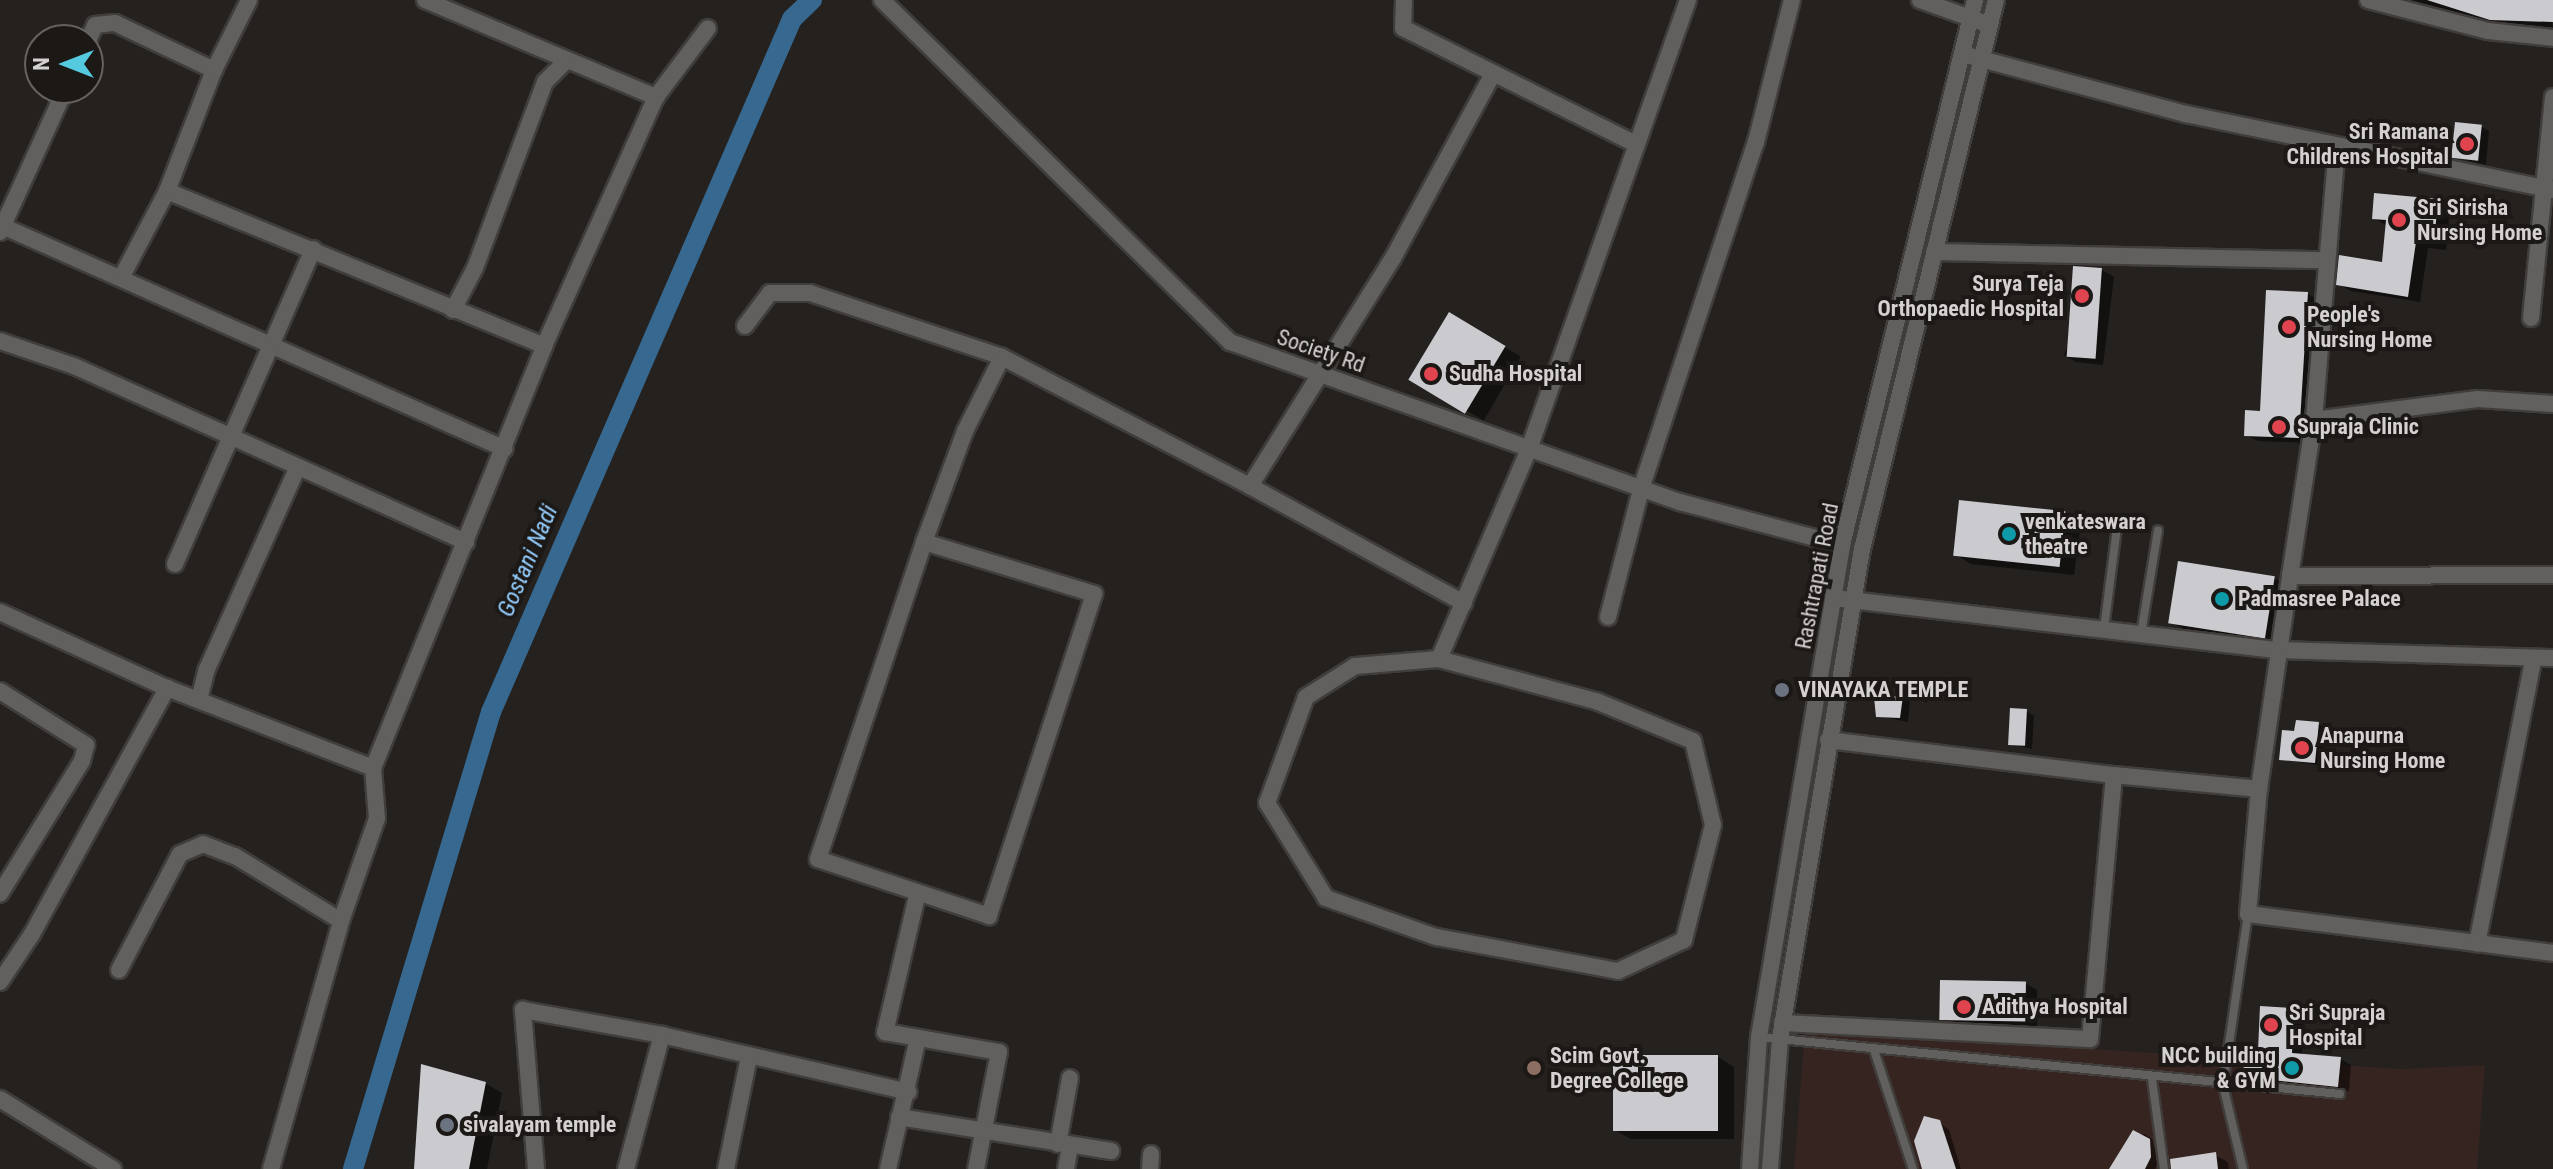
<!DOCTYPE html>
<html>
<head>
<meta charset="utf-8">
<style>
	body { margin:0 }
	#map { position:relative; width:2553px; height:1169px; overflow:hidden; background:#24211f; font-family:"Roboto Condensed",sans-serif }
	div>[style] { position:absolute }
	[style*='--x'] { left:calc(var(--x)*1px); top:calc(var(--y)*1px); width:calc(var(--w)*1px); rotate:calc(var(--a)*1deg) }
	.education>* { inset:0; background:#362420 }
	.shadow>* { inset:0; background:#0007; transform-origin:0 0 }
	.canal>* { height:20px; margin:-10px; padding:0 10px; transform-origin:10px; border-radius:10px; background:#37688f }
	.building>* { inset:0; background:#cacacf; transform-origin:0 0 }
	.roads { filter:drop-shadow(2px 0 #403d3b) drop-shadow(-2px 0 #403d3b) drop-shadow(0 2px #403d3b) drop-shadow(0 -2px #403d3b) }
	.service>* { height:8px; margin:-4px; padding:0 4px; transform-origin:4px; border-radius:4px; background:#61605e }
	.minor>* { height:16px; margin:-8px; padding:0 8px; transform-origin:8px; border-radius:8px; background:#61605e }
	.tertiary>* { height:16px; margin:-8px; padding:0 8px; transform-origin:8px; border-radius:8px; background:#61605e }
	.dots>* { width:22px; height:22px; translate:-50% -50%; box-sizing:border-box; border:4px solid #1b1815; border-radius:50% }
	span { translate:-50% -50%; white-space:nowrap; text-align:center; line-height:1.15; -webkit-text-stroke:8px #1b1815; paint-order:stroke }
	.poi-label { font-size:22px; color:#d4d1d0; font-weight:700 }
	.right { translate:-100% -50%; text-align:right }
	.left { translate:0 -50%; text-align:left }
	.street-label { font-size:22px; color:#d4d1d0 }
	.water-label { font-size:24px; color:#93ccfc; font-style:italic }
	.north { position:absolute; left:24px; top:24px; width:80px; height:80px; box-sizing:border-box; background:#1b1815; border:2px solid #656260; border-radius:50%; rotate:270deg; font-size:22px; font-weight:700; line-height:32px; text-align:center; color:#d4d1d0 }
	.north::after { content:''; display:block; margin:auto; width:28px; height:36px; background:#55cadf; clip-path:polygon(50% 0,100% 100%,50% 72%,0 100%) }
</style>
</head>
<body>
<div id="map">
	<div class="education">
		<i style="clip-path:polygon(1805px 1030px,2400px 1069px,2485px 1065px,2477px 1169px,1794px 1169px)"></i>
	</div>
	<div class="shadow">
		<i style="clip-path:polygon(2403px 0,2550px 0,2553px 29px,2503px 25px)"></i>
		<i style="clip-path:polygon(2482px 127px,2489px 131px,2486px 165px,2453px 157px)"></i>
		<i style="clip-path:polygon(2438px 201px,2450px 208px,2446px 250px,2428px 248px,2420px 302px,2351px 291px,2338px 284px,2384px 264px,2387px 226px,2374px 218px)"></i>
		<i style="clip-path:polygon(2102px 270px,2114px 277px,2103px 365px,2076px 362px,2064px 355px)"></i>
		<i style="clip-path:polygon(2308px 294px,2319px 300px,2309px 443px,2258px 441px,2246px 435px,2262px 413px)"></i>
		<i style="left:1449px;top:315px;width:83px;height:74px;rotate:30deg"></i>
		<i style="clip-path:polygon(2064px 514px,2081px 523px,2074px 575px,1971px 564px,1955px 554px)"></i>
		<i style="clip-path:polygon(2274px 578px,2291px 587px,2282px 646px,2187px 631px,2171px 622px)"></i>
		<i style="clip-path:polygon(1903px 698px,1910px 702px,1908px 722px,1878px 716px)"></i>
		<i style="clip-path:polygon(2026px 711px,2034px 716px,2032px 749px,2010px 744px)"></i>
		<i style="clip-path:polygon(2318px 724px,2326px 729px,2322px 766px,2281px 759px,2296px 733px)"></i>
		<i style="clip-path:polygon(2025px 983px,2037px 990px,2037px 1030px,1953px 1026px,1941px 1019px)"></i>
		<i style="clip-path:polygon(2293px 1010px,2304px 1016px,2302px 1056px,2340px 1059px,2351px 1065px,2349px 1091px,2256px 1083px,2245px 1076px)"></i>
		<i style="clip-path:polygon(1718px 1057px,1734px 1067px,1734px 1139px,1631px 1139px,1615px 1130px)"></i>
		<i style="clip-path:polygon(485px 1083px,502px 1093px,487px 1169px,416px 1169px)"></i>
		<i style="clip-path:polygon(1932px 1117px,1949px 1130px,1961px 1169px,1924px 1169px,1916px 1141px,1922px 1121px)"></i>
		<i style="clip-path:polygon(2145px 1134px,2152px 1139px,2158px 1162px,2155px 1169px,2111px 1169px,2128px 1137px)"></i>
		<i style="clip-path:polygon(2215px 1155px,2228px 1162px,2229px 1169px,2180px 1169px)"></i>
	</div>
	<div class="canal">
		<i style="--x:353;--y:1169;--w:477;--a:-73.2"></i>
		<i style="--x:491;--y:712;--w:756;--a:-66.52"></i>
		<i style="--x:792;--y:19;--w:28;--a:-44"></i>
	</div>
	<div class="building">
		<i style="clip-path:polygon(2427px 0,2553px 0,2553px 22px,2490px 20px)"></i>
		<i style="left:2455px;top:122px;width:27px;height:36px;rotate:6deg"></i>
		<i style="clip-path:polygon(2374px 193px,2438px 199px,2434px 244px,2416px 242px,2408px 297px,2336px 285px,2339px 255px,2382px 262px,2386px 220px,2372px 219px)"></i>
		<i style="left:2073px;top:266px;width:29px;height:91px;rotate:4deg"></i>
		<i style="clip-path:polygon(2266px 290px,2308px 292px,2299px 438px,2244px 436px,2245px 410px,2260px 411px)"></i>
		<i style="left:1449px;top:312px;width:66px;height:79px;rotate:31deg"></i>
		<i style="left:1959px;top:500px;width:107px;height:56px;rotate:6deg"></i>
		<i style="left:2178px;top:561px;width:98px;height:63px;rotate:9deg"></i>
		<i style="clip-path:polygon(1903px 696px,1900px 718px,1876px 717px,1874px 697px)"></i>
		<i style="left:2010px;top:708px;width:17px;height:37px;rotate:3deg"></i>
		<i style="clip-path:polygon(2296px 720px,2319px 722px,2315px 763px,2279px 760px,2282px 730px,2294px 731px)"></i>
		<i style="left:1940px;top:980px;width:86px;height:40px;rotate:1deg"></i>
		<i style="clip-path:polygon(2260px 1006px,2294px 1008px,2292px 1053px,2341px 1057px,2338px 1087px,2243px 1077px,2245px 1050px,2258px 1051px)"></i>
		<i style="left:1613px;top:1055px;width:105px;height:76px"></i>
		<i style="clip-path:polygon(421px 1064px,486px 1082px,469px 1169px,414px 1169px)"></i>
		<i style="clip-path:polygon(1924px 1116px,1940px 1120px,1956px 1169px,1922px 1169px,1914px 1141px)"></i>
		<i style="clip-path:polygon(2133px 1130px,2150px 1139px,2151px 1157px,2145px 1169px,2109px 1169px)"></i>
		<i style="clip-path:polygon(2216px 1152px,2218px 1169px,2171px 1169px,2170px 1159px)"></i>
	</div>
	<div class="roads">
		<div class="service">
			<i style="--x:2104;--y:629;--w:103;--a:-82.7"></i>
			<i style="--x:2141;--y:634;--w:105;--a:-80.7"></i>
			<i style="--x:1759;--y:1037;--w:584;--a:5.6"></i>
			<i style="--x:1874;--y:1050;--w:125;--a:71.9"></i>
			<i style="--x:2152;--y:1079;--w:91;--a:82.4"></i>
			<i style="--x:2243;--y:1169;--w:86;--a:-103.4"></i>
			<i style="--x:2223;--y:1085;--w:173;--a:-81.7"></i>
		</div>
		<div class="minor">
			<i style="--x:425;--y:0;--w:251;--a:22.8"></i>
			<i style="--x:1404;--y:0;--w:28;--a:92"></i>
			<i style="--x:1403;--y:28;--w:260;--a:26.5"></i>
			<i style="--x:1920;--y:0;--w:74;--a:19.7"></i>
			<i style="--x:2368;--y:0;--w:124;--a:14.5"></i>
			<i style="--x:2488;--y:31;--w:65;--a:6.1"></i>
			<i style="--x:88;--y:41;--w:17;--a:-66"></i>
			<i style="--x:95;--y:25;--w:20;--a:-6"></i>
			<i style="--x:115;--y:23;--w:110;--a:25.4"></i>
			<i style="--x:1963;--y:54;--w:231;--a:15.1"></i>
			<i style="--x:2186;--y:114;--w:375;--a:11.7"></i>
			<i style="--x:167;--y:191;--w:408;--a:22.3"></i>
			<i style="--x:0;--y:225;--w:552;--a:23.92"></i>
			<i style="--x:0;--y:232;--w:158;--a:-65.4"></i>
			<i style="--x:1934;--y:252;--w:393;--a:1.2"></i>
			<i style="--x:121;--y:278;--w:98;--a:-62.1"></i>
			<i style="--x:167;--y:191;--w:130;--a:-68.8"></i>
			<i style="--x:214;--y:70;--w:78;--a:-63.4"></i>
			<i style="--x:453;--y:310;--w:47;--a:-62.4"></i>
			<i style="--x:475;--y:268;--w:199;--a:-69.4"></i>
			<i style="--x:545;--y:82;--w:28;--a:-45"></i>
			<i style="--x:2531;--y:318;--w:222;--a:-84.3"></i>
			<i style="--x:745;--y:326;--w:41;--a:-52.9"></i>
			<i style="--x:770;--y:293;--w:40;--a:0"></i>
			<i style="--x:810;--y:293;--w:202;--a:18.4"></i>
			<i style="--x:1002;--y:357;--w:280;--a:27.5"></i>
			<i style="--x:1250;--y:486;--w:269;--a:-57.9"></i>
			<i style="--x:1393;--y:258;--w:209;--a:-61.5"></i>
			<i style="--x:0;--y:341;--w:78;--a:18.7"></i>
			<i style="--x:74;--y:366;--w:430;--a:24.2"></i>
			<i style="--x:2314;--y:420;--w:165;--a:-7.3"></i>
			<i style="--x:2478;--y:399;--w:75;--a:3.8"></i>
			<i style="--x:1250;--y:486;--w:244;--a:28.7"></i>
			<i style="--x:924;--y:542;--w:178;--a:17"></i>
			<i style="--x:1094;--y:594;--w:339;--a:108.1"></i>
			<i style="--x:989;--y:916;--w:180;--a:-161.6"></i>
			<i style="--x:818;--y:859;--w:334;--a:-71.5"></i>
			<i style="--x:924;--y:542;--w:118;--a:-69.7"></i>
			<i style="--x:965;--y:431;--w:83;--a:-63.4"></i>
			<i style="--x:175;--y:564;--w:344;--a:-66.3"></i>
			<i style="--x:2290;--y:576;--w:158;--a:-81.3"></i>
			<i style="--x:2314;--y:420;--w:275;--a:-85.2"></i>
			<i style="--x:1833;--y:598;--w:446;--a:6.7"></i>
			<i style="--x:2276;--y:650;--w:277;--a:1.7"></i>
			<i style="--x:0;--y:612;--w:183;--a:24.5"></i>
			<i style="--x:167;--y:688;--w:221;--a:21.2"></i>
			<i style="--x:1608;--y:617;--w:132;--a:-75.5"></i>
			<i style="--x:1641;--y:489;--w:366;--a:-71.7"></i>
			<i style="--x:1756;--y:142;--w:146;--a:-75.8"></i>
			<i style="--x:1439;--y:659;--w:163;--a:15"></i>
			<i style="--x:1596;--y:701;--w:105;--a:22.4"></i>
			<i style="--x:1693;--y:741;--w:86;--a:76.6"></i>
			<i style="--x:1713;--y:825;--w:119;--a:104.2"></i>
			<i style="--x:1684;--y:940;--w:73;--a:154.8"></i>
			<i style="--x:1618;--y:971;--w:185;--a:-169.4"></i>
			<i style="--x:1436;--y:937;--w:117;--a:-160.5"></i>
			<i style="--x:1326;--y:898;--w:112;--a:-121.8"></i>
			<i style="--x:1267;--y:803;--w:113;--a:-69.8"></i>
			<i style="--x:1306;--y:697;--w:58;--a:-32.3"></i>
			<i style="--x:1355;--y:666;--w:84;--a:-4.8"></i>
			<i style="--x:1439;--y:659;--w:228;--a:-66.8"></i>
			<i style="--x:1529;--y:449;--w:476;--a:-70.5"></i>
			<i style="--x:2533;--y:661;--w:288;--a:101.2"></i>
			<i style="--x:2477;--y:943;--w:231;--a:-172.8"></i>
			<i style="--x:2248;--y:914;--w:125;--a:-85"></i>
			<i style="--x:2259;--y:789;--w:215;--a:-81.7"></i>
			<i style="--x:2290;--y:576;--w:263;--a:-0.2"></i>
			<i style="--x:0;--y:691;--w:102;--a:32.1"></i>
			<i style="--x:86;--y:745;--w:16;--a:104"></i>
			<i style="--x:82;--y:761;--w:156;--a:121.7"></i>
			<i style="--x:199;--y:700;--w:32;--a:-76"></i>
			<i style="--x:207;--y:669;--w:219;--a:-65.8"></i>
			<i style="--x:1828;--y:740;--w:288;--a:7"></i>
			<i style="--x:917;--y:896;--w:140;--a:103.2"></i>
			<i style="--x:885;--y:1032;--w:116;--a:10"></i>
			<i style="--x:999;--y:1052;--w:119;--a:101.1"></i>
			<i style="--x:2477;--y:943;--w:77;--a:7.5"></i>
			<i style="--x:119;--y:970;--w:131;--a:-62.3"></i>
			<i style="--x:180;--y:854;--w:25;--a:-23"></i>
			<i style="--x:203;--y:844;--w:34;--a:21"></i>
			<i style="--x:235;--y:856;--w:124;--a:31.5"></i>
			<i style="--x:0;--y:982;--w:58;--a:-56.3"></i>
			<i style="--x:32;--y:934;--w:281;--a:-61.2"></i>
			<i style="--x:1782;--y:1023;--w:308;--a:3"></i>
			<i style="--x:2090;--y:1039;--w:265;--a:-84.8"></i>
			<i style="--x:2114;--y:775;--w:146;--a:5.5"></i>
			<i style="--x:0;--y:1099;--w:133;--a:31.8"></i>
			<i style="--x:899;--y:1117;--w:215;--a:9.1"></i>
			<i style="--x:1058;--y:1144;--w:67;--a:-79.7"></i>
			<i style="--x:271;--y:1169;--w:258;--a:-74.2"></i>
			<i style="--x:341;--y:921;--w:109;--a:-70.7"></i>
			<i style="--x:377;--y:818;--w:50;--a:-94.6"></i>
			<i style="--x:373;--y:768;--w:455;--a:-67.9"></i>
			<i style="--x:544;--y:346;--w:273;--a:-65.8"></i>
			<i style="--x:656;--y:97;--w:86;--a:-53"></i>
			<i style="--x:536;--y:1169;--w:160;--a:-94.7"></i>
			<i style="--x:523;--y:1010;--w:141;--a:10.2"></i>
			<i style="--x:662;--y:1035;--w:253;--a:13"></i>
			<i style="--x:626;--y:1169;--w:139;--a:-75"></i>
			<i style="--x:726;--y:1169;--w:114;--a:-78.4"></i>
			<i style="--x:888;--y:1169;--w:134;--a:-77.1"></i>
			<i style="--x:1066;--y:1169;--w:23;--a:-80"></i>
			<i style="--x:1150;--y:1169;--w:15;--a:-86"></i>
		</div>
		<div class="tertiary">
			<i style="--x:882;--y:0;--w:488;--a:44.5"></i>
			<i style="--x:1230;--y:342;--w:478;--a:19.6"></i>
			<i style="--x:1680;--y:502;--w:168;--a:14.9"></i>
			<i style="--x:1750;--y:1169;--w:132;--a:-86.1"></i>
			<i style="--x:1759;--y:1037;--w:499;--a:-80.4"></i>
			<i style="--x:1842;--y:545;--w:561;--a:-76.29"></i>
			<i style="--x:1770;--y:1169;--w:130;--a:-85.6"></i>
			<i style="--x:1780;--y:1039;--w:497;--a:-80.5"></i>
			<i style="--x:1862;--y:549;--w:565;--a:-76.28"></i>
		</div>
	</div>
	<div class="dots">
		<i style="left:2467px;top:144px;background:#e0444e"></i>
		<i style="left:2399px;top:220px;background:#e0444e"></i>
		<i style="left:2082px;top:296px;background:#e0444e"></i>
		<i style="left:2289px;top:327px;background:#e0444e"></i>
		<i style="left:1431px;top:374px;background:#e0444e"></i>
		<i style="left:2279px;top:427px;background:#e0444e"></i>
		<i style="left:2009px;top:534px;background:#0f9aa8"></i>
		<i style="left:2222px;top:599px;background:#0f9aa8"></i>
		<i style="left:1782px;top:690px;background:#6b7280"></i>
		<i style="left:2302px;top:748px;background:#e0444e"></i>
		<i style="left:1964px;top:1007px;background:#e0444e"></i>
		<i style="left:2271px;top:1025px;background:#e0444e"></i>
		<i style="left:1534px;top:1068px;background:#8d6e63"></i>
		<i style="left:2292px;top:1068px;background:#0f9aa8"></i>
		<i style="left:447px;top:1125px;background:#6b7280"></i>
	</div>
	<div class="poi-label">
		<span class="right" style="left:2449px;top:144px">Sri Ramana<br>Childrens Hospital</span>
		<span class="left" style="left:2417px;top:220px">Sri Sirisha<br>Nursing Home</span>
		<span class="right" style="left:2064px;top:296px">Surya Teja<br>Orthopaedic Hospital</span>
		<span class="left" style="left:2307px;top:327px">People's<br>Nursing Home</span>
		<span class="left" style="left:1449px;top:374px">Sudha Hospital</span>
		<span class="left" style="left:2297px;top:427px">Supraja Clinic</span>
		<span class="left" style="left:2025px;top:534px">venkateswara<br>theatre</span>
		<span class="left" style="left:2238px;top:599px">Padmasree Palace</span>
		<span class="left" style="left:1798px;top:690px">VINAYAKA TEMPLE</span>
		<span class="left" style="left:2320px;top:748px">Anapurna<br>Nursing Home</span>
		<span class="left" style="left:1982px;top:1007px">Adithya Hospital</span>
		<span class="left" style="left:2289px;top:1025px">Sri Supraja<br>Hospital</span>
		<span class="left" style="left:1550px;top:1068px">Scim Govt.<br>Degree College</span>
		<span class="right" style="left:2276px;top:1068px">NCC building<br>&amp; GYM</span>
		<span class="left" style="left:463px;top:1125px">sivalayam temple</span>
	</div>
	<div class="street-label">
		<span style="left:1321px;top:351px;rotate:19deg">Society Rd</span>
		<span style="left:1817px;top:576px;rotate:-79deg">Rashtrapati Road</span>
	</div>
	<div class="water-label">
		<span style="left:528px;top:561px;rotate:-67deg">Gostani Nadi</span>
	</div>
	<div class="north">N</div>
</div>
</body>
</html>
